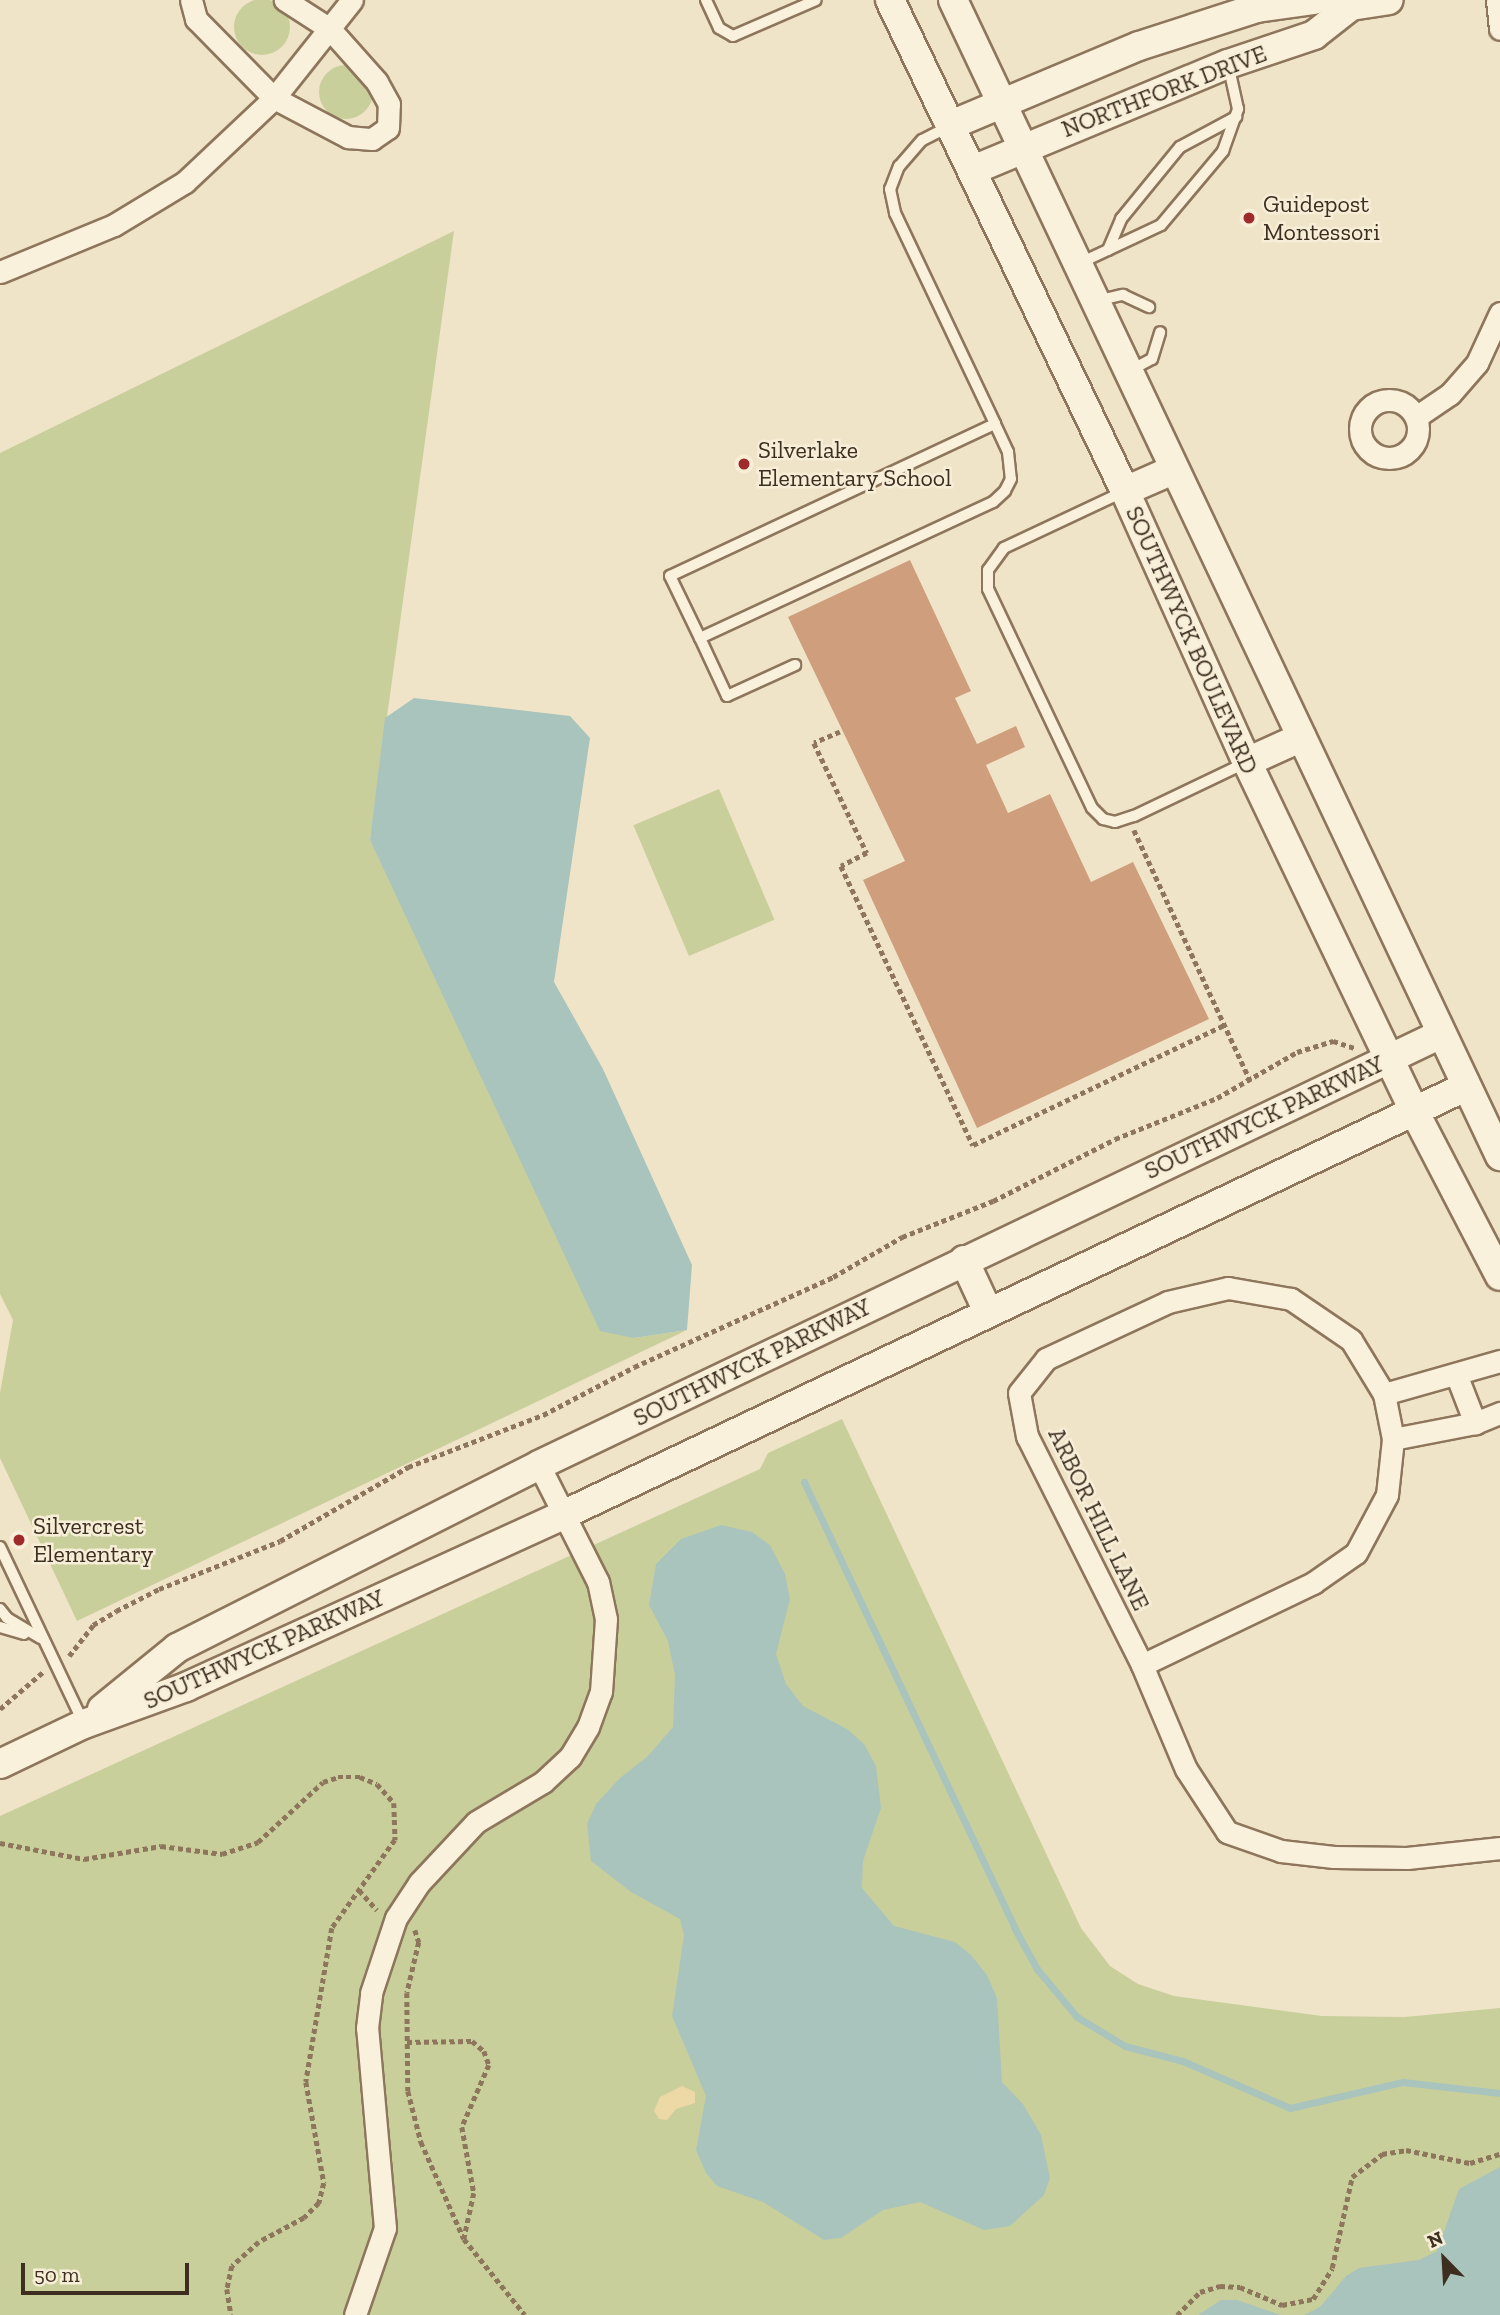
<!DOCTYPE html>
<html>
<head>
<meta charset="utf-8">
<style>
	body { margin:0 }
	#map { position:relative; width:1500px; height:2315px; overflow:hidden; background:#f0e4c8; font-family:"Zilla Slab",serif }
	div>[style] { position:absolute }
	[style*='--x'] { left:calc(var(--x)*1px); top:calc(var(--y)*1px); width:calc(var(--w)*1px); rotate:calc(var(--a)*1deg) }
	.green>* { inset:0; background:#c9cf9b; transform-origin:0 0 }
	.round { border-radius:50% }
	.sand>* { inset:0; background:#ecd9a5 }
	.water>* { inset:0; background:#a9c4bc }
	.stream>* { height:7px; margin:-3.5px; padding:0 3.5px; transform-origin:3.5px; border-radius:3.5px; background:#a9c4bc }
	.building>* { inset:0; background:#cf9f7d }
	.path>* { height:4.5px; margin-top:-2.25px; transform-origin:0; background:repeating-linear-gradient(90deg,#8d765c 0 5px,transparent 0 8.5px) }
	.roads { filter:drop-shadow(2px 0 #8d765c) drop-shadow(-2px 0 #8d765c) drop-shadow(0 2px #8d765c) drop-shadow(0 -2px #8d765c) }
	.lane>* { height:10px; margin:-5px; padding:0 5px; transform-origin:5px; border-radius:5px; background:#faf1dc }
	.street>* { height:21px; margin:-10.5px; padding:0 10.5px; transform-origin:10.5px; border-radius:10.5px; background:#faf1dc }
	.street>.ring { margin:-10.5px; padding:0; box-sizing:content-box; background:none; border:21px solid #faf1dc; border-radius:50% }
	.secondary>* { height:28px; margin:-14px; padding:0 14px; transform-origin:14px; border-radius:14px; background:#faf1dc }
	.dots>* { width:19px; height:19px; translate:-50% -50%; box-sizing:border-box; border:4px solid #f7eed8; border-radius:50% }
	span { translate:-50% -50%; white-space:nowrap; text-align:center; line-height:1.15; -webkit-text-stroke:5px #f7eed8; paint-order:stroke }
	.street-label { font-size:24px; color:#3d2e20 }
	.poi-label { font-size:24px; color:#3d2e20 }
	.left { translate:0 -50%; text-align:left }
	.north { position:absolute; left:1409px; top:2224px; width:70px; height:70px; -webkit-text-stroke:5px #f7eed8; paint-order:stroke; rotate:336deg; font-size:19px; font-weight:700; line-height:28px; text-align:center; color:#3d2e20 }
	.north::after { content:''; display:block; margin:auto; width:24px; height:32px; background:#3d2e20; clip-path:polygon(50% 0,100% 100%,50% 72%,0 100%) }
	.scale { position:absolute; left:21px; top:2263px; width:168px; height:32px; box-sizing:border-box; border:4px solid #3d2e20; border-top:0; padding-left:9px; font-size:21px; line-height:24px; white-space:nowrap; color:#3d2e20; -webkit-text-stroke:5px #f7eed8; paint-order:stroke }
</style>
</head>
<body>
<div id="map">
	<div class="green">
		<i class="round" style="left:234px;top:-1px;width:56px;height:56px"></i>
		<i class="round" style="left:319px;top:65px;width:54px;height:54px"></i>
		<i style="clip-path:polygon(454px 231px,370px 840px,634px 1338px,687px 1330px,77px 1621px,0 1458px,0 1393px,13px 1320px,0 1294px,0 453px)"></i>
		<i style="left:719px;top:789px;width:142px;height:93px;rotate:67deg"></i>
		<i style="clip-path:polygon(842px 1419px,1081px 1928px,1110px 1966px,1138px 1984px,1174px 1996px,1322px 2016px,1405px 2017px,1500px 2008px,1500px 2315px,0 2315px,0 1816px,760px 1469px,768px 1453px)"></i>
	</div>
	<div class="sand">
		<i style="clip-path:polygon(682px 2086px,695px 2092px,695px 2103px,676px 2109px,667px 2120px,659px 2119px,654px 2111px,660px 2097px)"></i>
	</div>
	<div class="water">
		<i style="clip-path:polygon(414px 698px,570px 716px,590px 738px,554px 982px,603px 1069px,692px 1265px,687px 1330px,634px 1338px,600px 1331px,370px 840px,385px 718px)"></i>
		<i style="clip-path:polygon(721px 1525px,752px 1532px,770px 1545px,785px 1574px,790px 1599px,776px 1654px,786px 1684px,803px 1706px,847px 1729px,864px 1744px,876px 1766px,881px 1808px,863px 1861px,862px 1888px,894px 1926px,955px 1942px,971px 1955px,987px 1975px,997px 1998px,1002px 2082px,1023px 2104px,1041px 2135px,1050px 2178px,1044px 2195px,1010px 2226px,984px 2230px,920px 2202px,883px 2210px,841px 2238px,824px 2240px,763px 2202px,717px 2186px,706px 2173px,696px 2150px,706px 2096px,672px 2016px,684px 1935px,680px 1919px,631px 1892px,591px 1861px,587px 1824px,596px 1804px,620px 1778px,648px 1756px,673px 1727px,675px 1675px,668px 1641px,649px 1605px,656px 1564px,681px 1539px)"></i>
		<i style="clip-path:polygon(1500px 2167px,1500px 2315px,1304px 2315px,1320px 2307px,1346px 2276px,1359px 2268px,1419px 2260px,1437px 2251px,1459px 2189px)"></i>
		<i style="clip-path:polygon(1221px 2300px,1237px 2300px,1281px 2315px,1198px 2315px)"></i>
	</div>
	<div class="stream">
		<i style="--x:804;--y:1482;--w:494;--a:64.7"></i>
		<i style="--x:1015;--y:1929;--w:46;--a:61.2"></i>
		<i style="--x:1037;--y:1969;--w:62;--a:50.2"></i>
		<i style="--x:1077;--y:2017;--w:56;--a:31.1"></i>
		<i style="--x:1125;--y:2046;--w:60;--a:14.5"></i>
		<i style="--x:1183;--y:2061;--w:117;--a:23.7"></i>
		<i style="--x:1290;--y:2108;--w:116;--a:-13"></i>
		<i style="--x:1403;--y:2082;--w:98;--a:6.5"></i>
	</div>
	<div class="building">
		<i style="clip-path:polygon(910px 560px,971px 691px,955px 698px,977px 744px,1016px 726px,1025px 747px,986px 765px,1008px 813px,1050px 794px,1091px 882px,1133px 862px,1209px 1019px,977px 1128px,863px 880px,905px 861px,788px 617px)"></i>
	</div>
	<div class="path">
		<i style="--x:840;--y:732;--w:28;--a:157"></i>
		<i style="--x:814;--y:743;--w:122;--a:64.3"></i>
		<i style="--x:867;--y:853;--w:29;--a:153"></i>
		<i style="--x:841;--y:866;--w:309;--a:64.7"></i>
		<i style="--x:973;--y:1145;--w:279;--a:-25.5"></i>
		<i style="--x:1134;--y:830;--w:276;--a:65.1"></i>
		<i style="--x:69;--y:1656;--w:39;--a:-52"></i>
		<i style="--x:93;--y:1625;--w:27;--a:-31"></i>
		<i style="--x:116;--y:1611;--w:48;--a:-27.1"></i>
		<i style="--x:159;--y:1589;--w:130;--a:-21.6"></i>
		<i style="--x:280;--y:1541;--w:148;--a:-30"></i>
		<i style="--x:408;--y:1467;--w:145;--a:-21.1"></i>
		<i style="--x:543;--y:1415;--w:103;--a:-27.8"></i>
		<i style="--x:634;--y:1367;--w:218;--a:-24.3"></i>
		<i style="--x:833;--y:1277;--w:80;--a:-30.1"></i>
		<i style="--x:902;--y:1237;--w:98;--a:-21.6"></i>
		<i style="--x:993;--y:1201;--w:137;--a:-26.9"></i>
		<i style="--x:1115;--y:1139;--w:110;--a:-21.9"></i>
		<i style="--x:1217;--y:1098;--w:92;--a:-29.9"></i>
		<i style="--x:1297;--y:1052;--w:38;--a:-17"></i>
		<i style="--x:1333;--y:1041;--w:23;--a:18"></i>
		<i style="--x:0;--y:1709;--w:58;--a:-40.8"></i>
		<i style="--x:0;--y:1843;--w:86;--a:10.8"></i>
		<i style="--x:84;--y:1859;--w:78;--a:-9.6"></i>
		<i style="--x:161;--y:1846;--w:62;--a:7.5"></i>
		<i style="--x:222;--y:1854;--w:38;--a:-18"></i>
		<i style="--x:258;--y:1842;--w:88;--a:-42.7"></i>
		<i style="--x:323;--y:1782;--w:16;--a:-18"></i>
		<i style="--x:338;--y:1777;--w:22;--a:0"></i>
		<i style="--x:360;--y:1777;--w:18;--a:22"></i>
		<i style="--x:377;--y:1784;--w:25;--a:48"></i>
		<i style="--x:394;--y:1803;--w:37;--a:88"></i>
		<i style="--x:395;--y:1840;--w:108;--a:125.6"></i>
		<i style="--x:332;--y:1928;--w:156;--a:99.6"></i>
		<i style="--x:306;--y:2082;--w:103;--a:79.9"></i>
		<i style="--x:324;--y:2183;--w:21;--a:104"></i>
		<i style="--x:319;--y:2203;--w:21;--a:135"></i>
		<i style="--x:304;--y:2218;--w:51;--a:151.9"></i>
		<i style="--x:259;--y:2242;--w:36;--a:138"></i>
		<i style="--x:232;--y:2266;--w:24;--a:102"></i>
		<i style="--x:227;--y:2289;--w:26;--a:81"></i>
		<i style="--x:359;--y:1890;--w:27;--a:48"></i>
		<i style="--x:415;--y:1930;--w:13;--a:72"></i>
		<i style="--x:419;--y:1942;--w:52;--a:103.2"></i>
		<i style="--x:407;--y:1993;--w:98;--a:89.4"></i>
		<i style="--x:408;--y:2091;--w:53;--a:75.7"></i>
		<i style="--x:421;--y:2142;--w:106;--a:66.1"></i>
		<i style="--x:464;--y:2239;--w:97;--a:51.2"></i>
		<i style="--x:407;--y:2042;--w:65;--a:-0.9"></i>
		<i style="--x:472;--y:2041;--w:16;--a:40"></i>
		<i style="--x:484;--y:2051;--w:15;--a:70"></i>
		<i style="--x:489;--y:2065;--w:68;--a:113.5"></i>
		<i style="--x:462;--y:2127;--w:67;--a:79.7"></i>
		<i style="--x:474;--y:2193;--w:47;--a:102.3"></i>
		<i style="--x:1177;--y:2315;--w:33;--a:-45"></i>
		<i style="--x:1200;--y:2292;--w:21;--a:-17"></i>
		<i style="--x:1220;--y:2286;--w:20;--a:3"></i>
		<i style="--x:1240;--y:2287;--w:46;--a:23.2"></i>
		<i style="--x:1282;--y:2305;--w:32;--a:-11"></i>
		<i style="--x:1313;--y:2299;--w:36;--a:-58"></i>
		<i style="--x:1332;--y:2268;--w:93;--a:-77.6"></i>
		<i style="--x:1352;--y:2177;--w:38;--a:-37"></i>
		<i style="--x:1382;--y:2154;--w:24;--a:-9"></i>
		<i style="--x:1406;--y:2150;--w:65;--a:11.5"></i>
		<i style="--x:1470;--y:2163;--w:31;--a:-17"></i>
	</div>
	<div class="roads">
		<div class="lane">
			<i style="--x:706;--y:0;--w:31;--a:65"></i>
			<i style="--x:719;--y:28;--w:16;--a:30"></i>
			<i style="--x:733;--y:36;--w:90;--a:-23.4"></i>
			<i style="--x:950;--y:126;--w:31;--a:153"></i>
			<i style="--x:922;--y:140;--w:35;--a:131"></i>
			<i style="--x:899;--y:166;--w:25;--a:111"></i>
			<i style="--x:890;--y:189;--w:25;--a:78"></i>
			<i style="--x:895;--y:213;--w:233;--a:64.6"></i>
			<i style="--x:995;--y:424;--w:31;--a:65"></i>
			<i style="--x:1008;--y:452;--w:27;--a:84"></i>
			<i style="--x:1011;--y:479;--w:13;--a:117"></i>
			<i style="--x:1005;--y:491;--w:16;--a:137"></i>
			<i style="--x:993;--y:502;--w:323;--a:155.1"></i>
			<i style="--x:700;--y:638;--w:69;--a:-115.8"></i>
			<i style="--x:670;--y:576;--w:359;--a:-25.1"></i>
			<i style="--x:1108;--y:250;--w:34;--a:-67"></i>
			<i style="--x:1121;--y:219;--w:93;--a:-50.7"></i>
			<i style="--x:1180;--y:147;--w:64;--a:-28.2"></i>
			<i style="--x:1080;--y:263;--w:89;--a:-25.1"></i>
			<i style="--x:1161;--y:225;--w:97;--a:-50"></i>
			<i style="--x:1223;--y:151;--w:45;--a:-70.3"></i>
			<i style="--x:1238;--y:109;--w:46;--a:-102.5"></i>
			<i style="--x:1096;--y:301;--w:28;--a:-13"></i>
			<i style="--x:1123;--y:295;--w:29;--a:25"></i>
			<i style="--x:1129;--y:371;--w:26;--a:-28"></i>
			<i style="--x:1152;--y:359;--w:28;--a:-73"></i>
			<i style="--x:1125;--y:491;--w:134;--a:154.8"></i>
			<i style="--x:1004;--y:548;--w:27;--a:126"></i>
			<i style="--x:988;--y:570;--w:19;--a:90"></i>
			<i style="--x:988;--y:589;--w:242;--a:64.6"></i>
			<i style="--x:1092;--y:808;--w:16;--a:45"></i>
			<i style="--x:1103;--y:819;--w:12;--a:14"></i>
			<i style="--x:1115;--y:822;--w:20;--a:-18"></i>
			<i style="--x:1134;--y:816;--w:125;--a:-25.5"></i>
			<i style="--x:700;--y:638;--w:64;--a:65"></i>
			<i style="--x:727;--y:696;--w:75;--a:-24.5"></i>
			<i style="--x:0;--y:1547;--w:196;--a:64.6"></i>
			<i style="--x:0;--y:1609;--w:11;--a:52"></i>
			<i style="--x:7;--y:1618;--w:39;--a:31"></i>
			<i style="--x:0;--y:1627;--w:25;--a:16"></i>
		</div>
		<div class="street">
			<i style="--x:191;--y:0;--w:20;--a:75"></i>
			<i style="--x:196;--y:19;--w:111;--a:45.4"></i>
			<i style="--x:274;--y:98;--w:84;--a:27.8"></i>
			<i style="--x:348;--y:137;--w:24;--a:5"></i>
			<i style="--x:372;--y:139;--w:19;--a:-35"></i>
			<i style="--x:388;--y:128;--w:24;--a:-88"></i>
			<i style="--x:389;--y:104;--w:25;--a:-119"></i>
			<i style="--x:377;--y:82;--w:71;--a:-131.6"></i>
			<i style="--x:330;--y:29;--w:54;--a:-147.2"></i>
			<i style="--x:1497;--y:0;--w:29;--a:84"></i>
			<i style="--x:0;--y:272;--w:123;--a:-22.4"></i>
			<i style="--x:114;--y:225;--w:83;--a:-31.2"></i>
			<i style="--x:185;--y:182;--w:122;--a:-43.3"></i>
			<i style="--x:274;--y:98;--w:125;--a:-51.5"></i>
			<i class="ring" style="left:1360px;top:400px;width:37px;height:37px"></i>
			<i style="--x:1416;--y:417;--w:41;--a:-34.1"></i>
			<i style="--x:1450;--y:394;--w:41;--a:-48.9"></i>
			<i style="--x:1477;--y:363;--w:55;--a:-65.3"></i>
			<i style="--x:1456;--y:1374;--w:53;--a:68.8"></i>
			<i style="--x:1384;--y:1394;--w:121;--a:-15.9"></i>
			<i style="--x:1393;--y:1439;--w:84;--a:-11"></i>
			<i style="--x:1475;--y:1423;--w:27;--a:-22"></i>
			<i style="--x:1142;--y:1665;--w:190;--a:-25.6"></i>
			<i style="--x:1313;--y:1583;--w:52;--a:-34.9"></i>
			<i style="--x:1356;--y:1553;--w:66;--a:-61.9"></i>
			<i style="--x:1387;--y:1495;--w:56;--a:-83.9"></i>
			<i style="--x:1393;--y:1439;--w:46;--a:-101.3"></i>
			<i style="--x:1384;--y:1394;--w:63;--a:-121.4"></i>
			<i style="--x:1351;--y:1340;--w:73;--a:-145.7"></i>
			<i style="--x:1291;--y:1299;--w:64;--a:-170.1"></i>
			<i style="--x:1228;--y:1288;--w:62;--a:166.9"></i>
			<i style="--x:1168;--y:1302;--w:135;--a:155"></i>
			<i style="--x:1046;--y:1359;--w:43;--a:128.5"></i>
			<i style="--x:1019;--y:1393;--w:44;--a:79.5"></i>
			<i style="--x:1027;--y:1436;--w:256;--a:63.3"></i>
			<i style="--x:1142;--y:1665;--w:113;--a:67.1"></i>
			<i style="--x:1186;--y:1769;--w:75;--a:56.9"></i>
			<i style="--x:1227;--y:1832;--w:57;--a:19.4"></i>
			<i style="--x:1281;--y:1851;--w:53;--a:6.5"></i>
			<i style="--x:1334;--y:1857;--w:73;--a:0.8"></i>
			<i style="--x:1407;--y:1858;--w:94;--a:-6.1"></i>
			<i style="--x:355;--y:2315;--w:92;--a:-71"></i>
			<i style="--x:385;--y:2228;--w:201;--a:-95.1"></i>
			<i style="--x:367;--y:2028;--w:35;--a:-83"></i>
			<i style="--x:371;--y:1993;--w:79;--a:-71.6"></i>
			<i style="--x:396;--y:1918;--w:42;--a:-56.7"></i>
			<i style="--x:419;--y:1883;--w:83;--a:-46.9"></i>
			<i style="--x:476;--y:1822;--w:78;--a:-30.8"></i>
			<i style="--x:543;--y:1782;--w:37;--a:-43"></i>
			<i style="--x:570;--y:1757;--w:35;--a:-59"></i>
			<i style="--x:588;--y:1727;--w:37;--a:-70"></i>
			<i style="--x:601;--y:1692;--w:73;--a:-86.1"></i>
			<i style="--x:606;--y:1619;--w:38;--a:-102"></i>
			<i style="--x:598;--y:1582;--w:131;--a:-116.8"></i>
		</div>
		<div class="secondary">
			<i style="--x:890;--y:0;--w:544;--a:64.42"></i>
			<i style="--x:1125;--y:491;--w:297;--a:65.8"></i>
			<i style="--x:1247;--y:762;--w:385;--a:64.4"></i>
			<i style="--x:1413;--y:1109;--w:188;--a:62.5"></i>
			<i style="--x:953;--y:0;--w:1279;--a:64.68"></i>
			<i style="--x:1333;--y:2;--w:18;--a:13"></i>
			<i style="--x:1351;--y:6;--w:38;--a:-9"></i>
			<i style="--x:951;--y:125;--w:204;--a:-22.8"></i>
			<i style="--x:1139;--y:46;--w:124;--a:-17.9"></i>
			<i style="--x:1257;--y:8;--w:58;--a:-8"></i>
			<i style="--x:973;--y:170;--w:276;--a:-22.6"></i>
			<i style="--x:1228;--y:64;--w:91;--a:-18.6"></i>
			<i style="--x:1314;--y:35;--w:47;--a:-38.1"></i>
			<i style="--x:1125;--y:491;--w:52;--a:-23.6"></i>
			<i style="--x:1247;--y:762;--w:60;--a:-24.4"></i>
			<i style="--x:964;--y:1260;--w:57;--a:65.2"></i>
			<i style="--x:102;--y:1709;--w:97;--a:-39.1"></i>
			<i style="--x:177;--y:1648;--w:406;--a:-26.8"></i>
			<i style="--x:539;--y:1465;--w:1000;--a:-25.54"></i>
			<i style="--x:0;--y:1764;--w:93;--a:-25.5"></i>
			<i style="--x:84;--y:1724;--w:109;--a:-19.9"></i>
			<i style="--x:186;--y:1687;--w:417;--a:-24.5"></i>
			<i style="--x:565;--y:1514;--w:998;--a:-25.38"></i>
		</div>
	</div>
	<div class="dots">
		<i style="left:1249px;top:218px;background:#9e2a2b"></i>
		<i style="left:744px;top:464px;background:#9e2a2b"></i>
		<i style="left:19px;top:1540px;background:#9e2a2b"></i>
	</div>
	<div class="street-label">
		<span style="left:1164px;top:91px;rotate:-21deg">NORTHFORK DRIVE</span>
		<span style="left:1192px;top:640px;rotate:66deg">SOUTHWYCK BOULEVARD</span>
		<span style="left:1264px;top:1117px;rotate:-25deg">SOUTHWYCK PARKWAY</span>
		<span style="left:752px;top:1362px;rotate:-26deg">SOUTHWYCK PARKWAY</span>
		<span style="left:1099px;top:1519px;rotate:64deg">ARBOR HILL LANE</span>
		<span style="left:264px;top:1649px;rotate:-24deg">SOUTHWYCK PARKWAY</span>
	</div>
	<div class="poi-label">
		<span class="left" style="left:1263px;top:218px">Guidepost<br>Montessori</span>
		<span class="left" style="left:758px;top:464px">Silverlake<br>Elementary School</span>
		<span class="left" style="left:33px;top:1540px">Silvercrest<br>Elementary</span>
	</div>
	<div class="north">N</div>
	<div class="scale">50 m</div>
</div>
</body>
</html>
